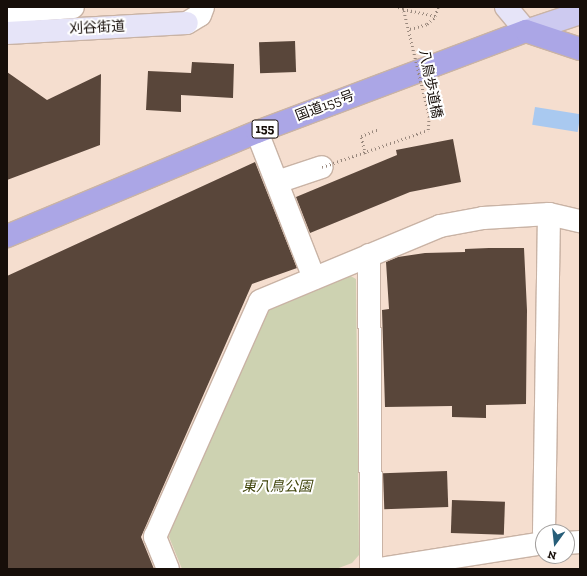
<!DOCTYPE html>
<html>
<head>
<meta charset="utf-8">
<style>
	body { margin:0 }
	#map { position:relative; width:587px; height:576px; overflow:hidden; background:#f5decf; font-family:"Zilla Slab","Noto Sans JP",serif }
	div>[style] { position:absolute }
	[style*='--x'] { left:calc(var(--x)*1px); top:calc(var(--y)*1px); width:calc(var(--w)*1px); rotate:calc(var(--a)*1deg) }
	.green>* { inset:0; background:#cdd2b1 }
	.water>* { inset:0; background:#a9c9f0; transform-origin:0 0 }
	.building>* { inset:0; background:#59463a; transform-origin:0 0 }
	.path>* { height:2.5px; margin-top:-1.25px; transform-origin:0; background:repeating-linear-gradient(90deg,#99887d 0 1px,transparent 0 4px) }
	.roads { filter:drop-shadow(1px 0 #c9b3a5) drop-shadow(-1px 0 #c9b3a5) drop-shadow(0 1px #c9b3a5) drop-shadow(0 -1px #c9b3a5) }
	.street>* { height:22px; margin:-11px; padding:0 11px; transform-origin:11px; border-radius:11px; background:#fff }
	.secondary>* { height:22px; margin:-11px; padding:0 11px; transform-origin:11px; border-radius:11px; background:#e6e4f8 }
	.primary>* { height:22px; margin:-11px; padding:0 11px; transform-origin:11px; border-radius:11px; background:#cdcaf0 }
	.highway>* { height:22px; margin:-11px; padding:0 11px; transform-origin:11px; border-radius:11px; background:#aba6e6 }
	.path-bridge>* { height:2.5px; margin-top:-1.25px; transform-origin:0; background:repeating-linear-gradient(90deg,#99887d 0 1px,transparent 0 4px) }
	span { translate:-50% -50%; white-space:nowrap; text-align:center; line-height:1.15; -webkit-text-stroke:4px #fff; paint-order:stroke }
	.shield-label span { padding:1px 3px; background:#fff; border:1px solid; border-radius:3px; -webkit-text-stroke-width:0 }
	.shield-label { font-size:13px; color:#160e09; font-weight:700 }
	.street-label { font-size:14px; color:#160e09 }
	.park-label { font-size:14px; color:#3e4309; font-style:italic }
	.frame { position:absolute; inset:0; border:8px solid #160e09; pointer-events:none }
	.north { position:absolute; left:535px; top:524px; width:40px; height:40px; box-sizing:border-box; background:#fff; border:1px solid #a29f9d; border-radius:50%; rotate:195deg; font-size:11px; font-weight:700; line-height:16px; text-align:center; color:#160e09 }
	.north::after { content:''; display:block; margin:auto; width:14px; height:18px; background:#275e79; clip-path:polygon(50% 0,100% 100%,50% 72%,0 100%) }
</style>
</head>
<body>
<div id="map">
	<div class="green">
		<i style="clip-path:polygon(347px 274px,356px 279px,359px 555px,352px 563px,336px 569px,182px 569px,169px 537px,171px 524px,265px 315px,272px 306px)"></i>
	</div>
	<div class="water">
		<i style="left:535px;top:107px;width:46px;height:18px;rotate:9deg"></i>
	</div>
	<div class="building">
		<i style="left:295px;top:41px;width:31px;height:36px;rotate:88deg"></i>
		<i style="clip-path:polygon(192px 62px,234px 64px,233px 98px,181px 95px,181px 112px,146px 110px,148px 71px,191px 73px)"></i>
		<i style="clip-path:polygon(7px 72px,47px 100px,101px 74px,100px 145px,7px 180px)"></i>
		<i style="clip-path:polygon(453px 139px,461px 182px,410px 192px,310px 233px,296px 197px,397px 155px,396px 150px)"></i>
		<i style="clip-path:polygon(255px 162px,297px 268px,252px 284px,141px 537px,154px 569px,7px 569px,7px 276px)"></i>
		<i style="clip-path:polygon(489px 248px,524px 248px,527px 310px,526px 404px,486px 405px,486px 418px,452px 417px,452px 406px,385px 407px,382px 310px,389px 309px,386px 262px,398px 257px,425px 253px,465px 252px,465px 249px)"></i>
		<i style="left:447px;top:471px;width:36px;height:64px;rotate:88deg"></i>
		<i style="left:452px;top:500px;width:53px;height:33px;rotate:2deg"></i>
	</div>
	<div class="path">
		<i style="--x:403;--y:9;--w:33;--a:12"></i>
		<i style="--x:435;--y:16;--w:9;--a:-72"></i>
		<i style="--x:410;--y:29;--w:18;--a:-16"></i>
		<i style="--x:427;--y:24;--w:11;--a:-41"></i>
		<i style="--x:365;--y:154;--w:18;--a:-103"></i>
		<i style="--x:361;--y:136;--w:19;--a:-21"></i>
	</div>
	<div class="roads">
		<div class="street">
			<i style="--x:7;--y:12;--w:66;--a:-4.3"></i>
			<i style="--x:187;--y:23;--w:15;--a:-32"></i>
			<i style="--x:200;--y:15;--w:9;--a:-69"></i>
			<i style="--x:257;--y:132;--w:157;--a:68.7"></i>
			<i style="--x:277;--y:182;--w:47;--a:-18.4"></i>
			<i style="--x:369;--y:255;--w:314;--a:89.6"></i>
			<i style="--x:544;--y:532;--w:318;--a:-89.1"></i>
			<i style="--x:567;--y:543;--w:13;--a:-4"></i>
			<i style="--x:168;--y:569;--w:35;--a:-112"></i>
			<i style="--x:155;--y:537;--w:258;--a:-66"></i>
			<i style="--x:260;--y:301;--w:195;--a:-22.6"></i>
			<i style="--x:440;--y:226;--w:44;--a:-10.5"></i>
			<i style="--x:483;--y:218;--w:66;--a:-3.5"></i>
			<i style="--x:549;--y:214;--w:32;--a:13"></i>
			<i style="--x:379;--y:569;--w:166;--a:-9"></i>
		</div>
		<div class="secondary">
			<i style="--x:506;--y:7;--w:31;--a:50"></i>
			<i style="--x:7;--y:33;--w:180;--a:-3.2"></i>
		</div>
		<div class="primary">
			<i style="--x:526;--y:31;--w:57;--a:-18.4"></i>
		</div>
		<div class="highway">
			<i style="--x:7;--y:236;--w:271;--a:-22.6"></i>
			<i style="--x:257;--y:132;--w:287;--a:-20.6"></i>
			<i style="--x:526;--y:31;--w:57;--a:18.4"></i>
		</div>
	</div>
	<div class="path-bridge">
		<i style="--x:322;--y:167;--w:112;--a:-19.2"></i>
		<i style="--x:428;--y:130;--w:13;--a:-86"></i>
		<i style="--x:429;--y:117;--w:111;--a:-103.5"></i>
		<i style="--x:403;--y:9;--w:6;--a:-162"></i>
	</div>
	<div class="shield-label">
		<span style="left:265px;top:129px">155</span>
	</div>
	<div class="street-label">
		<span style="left:97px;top:28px;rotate:-3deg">刈谷街道</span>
		<span style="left:430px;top:84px;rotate:79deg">八鳥歩道橋</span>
		<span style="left:325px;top:106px;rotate:-21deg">国道155号</span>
	</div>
	<div class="park-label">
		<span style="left:277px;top:487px">東八鳥公園</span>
	</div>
	<div class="frame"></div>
	<div class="north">N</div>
</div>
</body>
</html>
